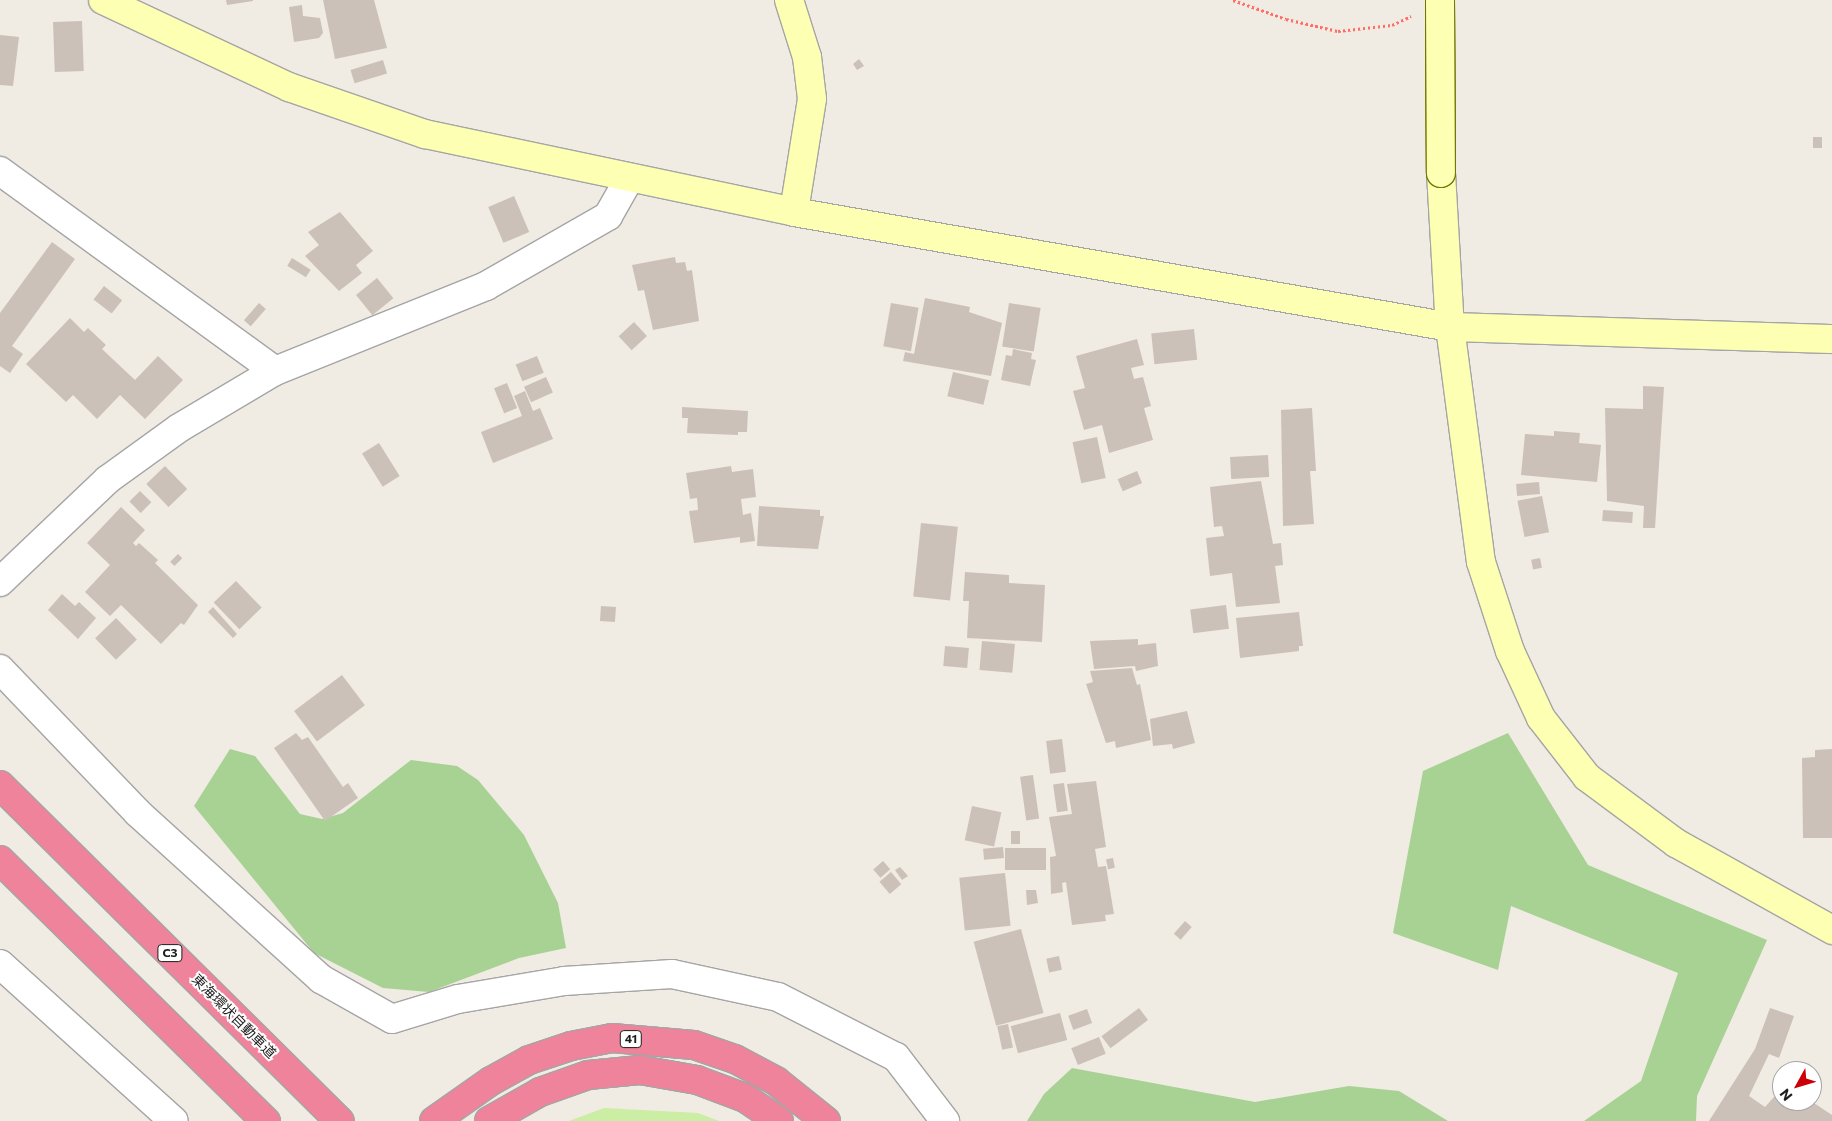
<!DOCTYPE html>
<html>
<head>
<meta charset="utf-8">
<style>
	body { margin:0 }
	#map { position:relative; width:1832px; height:1121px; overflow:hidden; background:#f0ebe3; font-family:Commissioner,"Noto Sans JP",sans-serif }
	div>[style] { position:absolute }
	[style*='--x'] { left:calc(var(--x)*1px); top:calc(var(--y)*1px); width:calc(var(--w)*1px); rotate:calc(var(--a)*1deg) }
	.grass>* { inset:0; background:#cbeea4 }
	.forest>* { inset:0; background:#a8d294 }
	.building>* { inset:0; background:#ccc1b8; transform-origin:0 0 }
	.path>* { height:3px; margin-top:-1.5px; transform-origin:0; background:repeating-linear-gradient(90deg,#ff6e64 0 2.5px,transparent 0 5px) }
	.roads { filter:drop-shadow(1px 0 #a5a5a5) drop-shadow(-1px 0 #a5a5a5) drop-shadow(0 1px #a5a5a5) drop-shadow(0 -1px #a5a5a5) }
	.street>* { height:28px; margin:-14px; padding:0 14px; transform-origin:14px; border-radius:14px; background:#fff }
	.secondary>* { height:28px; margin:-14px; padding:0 14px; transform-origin:14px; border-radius:14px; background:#fdffb2 }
	.highway>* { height:28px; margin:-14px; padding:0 14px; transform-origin:14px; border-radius:14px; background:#ee839b }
	.bridges { filter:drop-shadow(1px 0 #707900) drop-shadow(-1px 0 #707900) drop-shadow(0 1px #707900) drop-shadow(0 -1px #707900) }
	.secondary-bridge>* { height:28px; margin:-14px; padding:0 14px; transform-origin:14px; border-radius:14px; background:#fdffb2 }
	span { translate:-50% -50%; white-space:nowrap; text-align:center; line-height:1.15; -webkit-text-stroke:4px #fff; paint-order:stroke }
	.shield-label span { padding:1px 4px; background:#fff; border:1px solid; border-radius:4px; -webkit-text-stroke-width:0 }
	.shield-label { font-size:12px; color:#1e1e1e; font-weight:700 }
	.street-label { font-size:14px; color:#1e1e1e }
	.north { position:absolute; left:1772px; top:1061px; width:50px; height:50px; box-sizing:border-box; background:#fff; border:1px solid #a5a5a5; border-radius:50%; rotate:231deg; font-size:14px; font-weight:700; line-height:20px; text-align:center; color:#1e1e1e }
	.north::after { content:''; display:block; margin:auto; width:18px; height:22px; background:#cb0007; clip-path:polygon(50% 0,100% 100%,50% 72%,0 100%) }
</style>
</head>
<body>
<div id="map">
	<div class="grass">
		<i style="clip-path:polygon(604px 1108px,698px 1113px,719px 1121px,569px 1121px)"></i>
	</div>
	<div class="forest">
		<i style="clip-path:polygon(1508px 733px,1588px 865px,1767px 940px,1697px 1096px,1696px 1121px,1584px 1121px,1641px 1081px,1678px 973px,1511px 906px,1498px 970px,1393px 933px,1423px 771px)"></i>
		<i style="clip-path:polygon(230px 749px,255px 756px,300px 814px,322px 819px,343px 813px,411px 760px,457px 766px,478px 780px,524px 835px,558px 903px,566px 948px,519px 958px,429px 992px,383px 988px,314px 953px,194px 806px)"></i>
		<i style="clip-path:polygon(1072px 1068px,1255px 1102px,1349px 1086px,1399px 1091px,1448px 1121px,1027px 1121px,1044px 1094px)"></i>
	</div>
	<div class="building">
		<i style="clip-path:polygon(226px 0,253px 0,253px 1px,227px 5px)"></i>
		<i style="clip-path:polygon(323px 0,374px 0,387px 48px,335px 59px)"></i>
		<i style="clip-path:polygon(302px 5px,303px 16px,320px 18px,323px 33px,319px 38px,294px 42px,289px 7px)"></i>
		<i style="left:82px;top:21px;width:50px;height:29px;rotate:88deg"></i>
		<i style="clip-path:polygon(0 35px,19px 37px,13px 86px,0 85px)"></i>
		<i style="clip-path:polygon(859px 59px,864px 66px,857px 70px,853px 64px)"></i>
		<i style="left:383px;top:60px;width:14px;height:34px;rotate:73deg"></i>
		<i style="left:1813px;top:137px;width:9px;height:11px"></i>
		<i style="left:514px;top:196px;width:39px;height:28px;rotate:67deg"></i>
		<i style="clip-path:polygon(340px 212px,373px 251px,356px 265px,362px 273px,339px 291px,305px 256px,319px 245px,308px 232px)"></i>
		<i style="clip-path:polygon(52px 242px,75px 259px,12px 346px,23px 354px,10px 373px,0 366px,0 313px)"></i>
		<i style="clip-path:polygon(675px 257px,676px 263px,685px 262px,687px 271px,692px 270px,699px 321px,653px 330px,644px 290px,638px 291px,632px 265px)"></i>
		<i style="left:292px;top:258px;width:22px;height:9px;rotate:32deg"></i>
		<i style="left:377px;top:278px;width:26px;height:27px;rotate:51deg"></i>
		<i style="left:104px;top:286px;width:23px;height:17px;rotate:38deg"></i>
		<i style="clip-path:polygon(925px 298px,970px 307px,969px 312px,1002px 323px,991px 376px,903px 361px,905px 352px,914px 354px)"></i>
		<i style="left:259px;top:303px;width:9px;height:23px;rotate:41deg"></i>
		<i style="left:891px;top:303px;width:28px;height:44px;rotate:10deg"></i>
		<i style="left:1009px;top:303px;width:32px;height:44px;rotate:9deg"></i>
		<i style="clip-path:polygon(70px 318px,84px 332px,88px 328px,106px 345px,102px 349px,135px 380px,158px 356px,183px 380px,145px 419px,120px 395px,97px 419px,73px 395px,66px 402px,26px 364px)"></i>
		<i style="left:634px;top:322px;width:19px;height:21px;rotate:47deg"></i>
		<i style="left:1194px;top:329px;width:31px;height:43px;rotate:84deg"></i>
		<i style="clip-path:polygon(1137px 339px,1144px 365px,1131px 368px,1134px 379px,1143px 377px,1151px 406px,1144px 408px,1153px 440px,1109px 453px,1102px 425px,1084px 430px,1073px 391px,1085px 388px,1076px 356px)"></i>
		<i style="clip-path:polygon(1013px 349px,1032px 353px,1031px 359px,1036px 360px,1030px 386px,1001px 380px,1006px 355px,1012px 356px)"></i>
		<i style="left:537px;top:356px;width:18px;height:23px;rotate:68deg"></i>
		<i style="left:953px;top:372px;width:37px;height:25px;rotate:13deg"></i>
		<i style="left:546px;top:377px;width:17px;height:24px;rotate:66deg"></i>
		<i style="left:507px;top:383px;width:27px;height:14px;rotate:68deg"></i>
		<i style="clip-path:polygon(1643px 386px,1664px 387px,1655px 528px,1643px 528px,1644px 506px,1607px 501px,1605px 408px,1643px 409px)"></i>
		<i style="clip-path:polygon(525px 391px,533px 411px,540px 408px,553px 439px,493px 463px,481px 432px,522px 416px,514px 396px)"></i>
		<i style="clip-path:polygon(682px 407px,748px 411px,747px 432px,738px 432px,738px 435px,687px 433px,688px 418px,682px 418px)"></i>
		<i style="clip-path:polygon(1312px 408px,1316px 471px,1310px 471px,1314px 524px,1283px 526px,1281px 410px)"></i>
		<i style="clip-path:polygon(1554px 431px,1580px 433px,1579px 443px,1601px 445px,1597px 482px,1521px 475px,1525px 434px,1554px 436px)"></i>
		<i style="left:1097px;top:437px;width:42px;height:25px;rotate:78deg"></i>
		<i style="left:379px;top:443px;width:39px;height:20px;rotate:58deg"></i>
		<i style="left:1268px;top:455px;width:22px;height:38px;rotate:87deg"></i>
		<i style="left:165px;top:466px;width:32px;height:26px;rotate:46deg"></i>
		<i style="clip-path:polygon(731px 466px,732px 472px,753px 469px,756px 497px,741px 499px,743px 515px,751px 513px,755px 541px,740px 543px,740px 537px,694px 543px,689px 511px,698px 510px,697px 498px,690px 499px,686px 473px)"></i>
		<i style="left:1137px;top:471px;width:13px;height:21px;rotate:67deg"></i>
		<i style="clip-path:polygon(1261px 481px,1273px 544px,1281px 543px,1283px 565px,1275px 566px,1280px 603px,1236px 607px,1232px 573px,1210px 576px,1206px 538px,1224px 536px,1222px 526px,1214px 527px,1210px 487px)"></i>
		<i style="left:1539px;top:482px;width:12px;height:23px;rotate:85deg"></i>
		<i style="left:140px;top:491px;width:16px;height:15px;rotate:45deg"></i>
		<i style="left:1542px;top:496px;width:37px;height:25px;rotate:79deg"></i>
		<i style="clip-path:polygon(759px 506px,820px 510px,820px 516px,824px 516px,818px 549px,757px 546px)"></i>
		<i style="clip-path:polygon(121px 507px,145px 530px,133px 543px,136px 546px,139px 543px,158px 560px,155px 563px,198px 605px,184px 625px,181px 623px,161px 644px,121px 605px,110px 616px,85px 592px,110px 565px,87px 543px)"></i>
		<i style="left:1603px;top:510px;width:30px;height:11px;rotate:4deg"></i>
		<i style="left:921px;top:523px;width:37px;height:74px;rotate:6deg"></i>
		<i style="left:178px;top:554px;width:6px;height:11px;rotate:45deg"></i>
		<i style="left:1540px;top:558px;width:10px;height:9px;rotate:79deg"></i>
		<i style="clip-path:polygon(965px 572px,1009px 575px,1009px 583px,1045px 585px,1042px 642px,967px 638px,969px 601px,963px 601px)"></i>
		<i style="left:236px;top:581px;width:37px;height:31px;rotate:46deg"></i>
		<i style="clip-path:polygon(62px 594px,75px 606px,79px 602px,96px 618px,78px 639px,48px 610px)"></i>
		<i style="left:1226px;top:605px;width:24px;height:36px;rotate:83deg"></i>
		<i style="left:601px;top:606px;width:15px;height:15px;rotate:4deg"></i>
		<i style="clip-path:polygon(213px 607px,237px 634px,233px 638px,208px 612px)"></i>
		<i style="clip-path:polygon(1299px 612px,1303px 646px,1299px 646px,1299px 651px,1240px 658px,1236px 618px)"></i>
		<i style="left:116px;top:618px;width:30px;height:29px;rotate:46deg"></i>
		<i style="clip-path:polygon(1138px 639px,1138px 645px,1156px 643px,1158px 666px,1136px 671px,1135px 666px,1094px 669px,1090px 641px)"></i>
		<i style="left:982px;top:641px;width:33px;height:29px;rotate:5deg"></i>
		<i style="left:945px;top:646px;width:24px;height:20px;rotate:5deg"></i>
		<i style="clip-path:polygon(1132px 668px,1137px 685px,1140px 684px,1151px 740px,1116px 748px,1115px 741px,1106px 743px,1086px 684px,1093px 682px,1090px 671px)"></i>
		<i style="left:342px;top:675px;width:38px;height:60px;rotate:53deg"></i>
		<i style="clip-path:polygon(1187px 711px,1195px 743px,1173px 749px,1172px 744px,1153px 746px,1150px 719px)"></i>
		<i style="clip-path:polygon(296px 733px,302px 740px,308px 737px,343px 787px,348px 783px,358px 798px,325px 821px,274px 748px)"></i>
		<i style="left:1062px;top:739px;width:33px;height:16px;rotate:83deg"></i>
		<i style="clip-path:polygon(1832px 749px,1832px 838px,1803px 838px,1802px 758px,1815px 757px,1815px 750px)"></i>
		<i style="left:1033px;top:775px;width:44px;height:13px;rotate:82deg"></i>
		<i style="clip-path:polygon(1096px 781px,1106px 847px,1095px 849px,1098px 867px,1106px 866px,1114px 914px,1105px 915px,1106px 921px,1072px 925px,1066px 882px,1062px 883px,1063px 892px,1051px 894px,1050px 857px,1056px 856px,1049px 817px,1072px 814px,1067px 784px)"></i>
		<i style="left:1064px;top:783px;width:28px;height:11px;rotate:82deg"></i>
		<i style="left:972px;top:806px;width:30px;height:35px;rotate:12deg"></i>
		<i style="left:1020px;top:831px;width:13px;height:9px;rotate:90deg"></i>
		<i style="left:1003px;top:847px;width:11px;height:20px;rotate:85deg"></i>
		<i style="left:1046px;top:848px;width:22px;height:41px;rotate:90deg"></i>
		<i style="left:1113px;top:858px;width:10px;height:7px;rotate:79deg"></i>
		<i style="left:883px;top:861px;width:11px;height:13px;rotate:49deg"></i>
		<i style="clip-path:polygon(900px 867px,908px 876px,902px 880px,895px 870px)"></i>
		<i style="left:891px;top:872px;width:16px;height:15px;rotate:50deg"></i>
		<i style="left:1005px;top:873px;width:53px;height:46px;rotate:84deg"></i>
		<i style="clip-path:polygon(1026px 890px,1036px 890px,1038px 903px,1027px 905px)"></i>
		<i style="left:1185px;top:921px;width:9px;height:17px;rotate:41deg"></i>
		<i style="left:1021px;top:929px;width:87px;height:49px;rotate:75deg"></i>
		<i style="left:1059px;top:956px;width:14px;height:13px;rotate:78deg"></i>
		<i style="left:1139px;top:1008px;width:15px;height:47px;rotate:53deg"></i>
		<i style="clip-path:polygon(1770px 1008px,1794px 1016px,1779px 1058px,1769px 1054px,1749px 1096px,1765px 1107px,1782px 1088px,1782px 1101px,1811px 1101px,1832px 1115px,1832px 1121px,1709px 1121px,1755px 1049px)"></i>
		<i style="left:1087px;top:1009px;width:15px;height:20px;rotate:70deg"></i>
		<i style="left:1060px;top:1013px;width:28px;height:51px;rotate:75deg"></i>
		<i style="left:1008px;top:1024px;width:24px;height:11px;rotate:78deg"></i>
		<i style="left:1099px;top:1037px;width:18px;height:30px;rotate:68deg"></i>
	</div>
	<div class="path">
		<i style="--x:1233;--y:0;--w:56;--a:19.7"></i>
		<i style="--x:1286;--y:19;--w:53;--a:13"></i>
		<i style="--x:1338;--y:31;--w:54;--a:-6.3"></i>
		<i style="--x:1392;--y:25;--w:21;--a:-25"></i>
	</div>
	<div class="roads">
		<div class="street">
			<i style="--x:0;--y:171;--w:340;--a:36"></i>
			<i style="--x:0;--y:582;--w:148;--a:-43.6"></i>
			<i style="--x:107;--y:480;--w:89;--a:-35.8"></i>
			<i style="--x:179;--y:428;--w:112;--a:-30.7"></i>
			<i style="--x:275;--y:371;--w:227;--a:-21.9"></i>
			<i style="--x:486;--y:286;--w:141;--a:-29.8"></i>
			<i style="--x:608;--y:216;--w:43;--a:-60.4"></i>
			<i style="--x:0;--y:669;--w:199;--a:46.2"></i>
			<i style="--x:138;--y:813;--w:247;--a:42.2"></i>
			<i style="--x:321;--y:979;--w:81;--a:29.4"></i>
			<i style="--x:392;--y:1019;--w:69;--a:-16.9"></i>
			<i style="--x:458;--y:999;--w:108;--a:-9.6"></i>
			<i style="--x:564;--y:981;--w:108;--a:-3.7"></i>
			<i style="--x:672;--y:974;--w:108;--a:12.2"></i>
			<i style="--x:778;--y:997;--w:132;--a:27"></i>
			<i style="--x:896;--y:1057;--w:81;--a:52.6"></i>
			<i style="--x:0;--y:964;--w:234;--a:42.1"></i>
		</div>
		<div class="secondary">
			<i style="--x:103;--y:0;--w:205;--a:25.1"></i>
			<i style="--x:289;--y:87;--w:144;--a:19.1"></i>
			<i style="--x:425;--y:134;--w:377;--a:11.9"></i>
			<i style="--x:794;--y:212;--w:666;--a:9.94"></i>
			<i style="--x:1450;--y:327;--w:382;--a:1.8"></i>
			<i style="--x:789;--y:0;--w:60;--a:72.5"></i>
			<i style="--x:807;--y:57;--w:42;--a:83.2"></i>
			<i style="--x:812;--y:99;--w:114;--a:99.1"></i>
			<i style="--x:1441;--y:173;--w:154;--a:86.7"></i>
			<i style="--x:1450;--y:327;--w:237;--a:82.5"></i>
			<i style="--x:1481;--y:562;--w:94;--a:72"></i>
			<i style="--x:1510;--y:651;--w:74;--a:65.2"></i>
			<i style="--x:1541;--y:718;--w:75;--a:52.1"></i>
			<i style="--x:1587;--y:777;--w:111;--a:36.6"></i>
			<i style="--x:1676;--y:843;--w:179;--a:29.1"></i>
		</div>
		<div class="highway">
			<i style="--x:0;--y:785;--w:478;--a:44.7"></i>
			<i style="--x:0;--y:860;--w:373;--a:44.5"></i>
			<i style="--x:434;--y:1121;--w:70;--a:-35.1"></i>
			<i style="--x:491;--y:1081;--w:43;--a:-28.9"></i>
			<i style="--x:529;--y:1060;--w:44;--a:-18.4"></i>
			<i style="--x:571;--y:1046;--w:42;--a:-11"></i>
			<i style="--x:612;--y:1038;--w:82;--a:4.9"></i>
			<i style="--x:694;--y:1045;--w:43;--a:18.9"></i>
			<i style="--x:735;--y:1059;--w:47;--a:28.2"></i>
			<i style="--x:776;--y:1081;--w:64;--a:38.7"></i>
			<i style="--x:489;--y:1121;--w:59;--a:-29.6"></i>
			<i style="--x:540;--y:1092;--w:51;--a:-19.5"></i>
			<i style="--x:588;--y:1075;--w:52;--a:-5.5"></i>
			<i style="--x:640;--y:1070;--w:58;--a:10"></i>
			<i style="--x:697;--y:1080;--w:51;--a:20.6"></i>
			<i style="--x:745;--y:1098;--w:41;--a:34.1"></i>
		</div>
	</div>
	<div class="bridges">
		<div class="secondary-bridge">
			<i style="--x:1440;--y:0;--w:173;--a:89.7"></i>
		</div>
	</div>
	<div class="shield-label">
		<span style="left:170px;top:953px">C3</span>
		<span style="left:631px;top:1039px">41</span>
	</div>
	<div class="street-label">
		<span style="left:234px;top:1016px;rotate:45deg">東海環状自動車道</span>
	</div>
	<div class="north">N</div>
</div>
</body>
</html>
